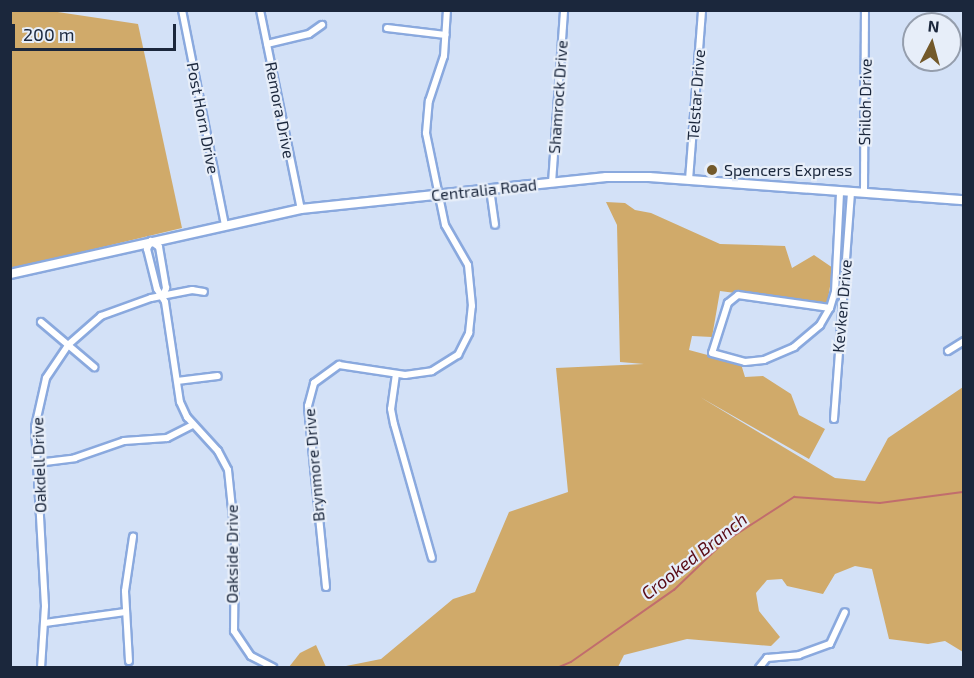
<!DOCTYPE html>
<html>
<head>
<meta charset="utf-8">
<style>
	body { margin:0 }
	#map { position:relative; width:974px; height:678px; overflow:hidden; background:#d3e1f7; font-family:"Exo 2",sans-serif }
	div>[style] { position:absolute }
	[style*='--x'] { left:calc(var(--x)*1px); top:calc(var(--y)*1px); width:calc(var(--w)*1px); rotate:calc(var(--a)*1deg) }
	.green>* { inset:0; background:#d0aa6a }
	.stream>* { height:1.5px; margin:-0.75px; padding:0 0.75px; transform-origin:0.75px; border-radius:0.75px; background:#c16d6d }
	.roads { filter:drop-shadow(2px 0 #8aa9de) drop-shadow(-2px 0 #8aa9de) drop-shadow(0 2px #8aa9de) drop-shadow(0 -2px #8aa9de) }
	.minor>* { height:6px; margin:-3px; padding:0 3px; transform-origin:3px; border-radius:3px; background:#fff }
	.major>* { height:8px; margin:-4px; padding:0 4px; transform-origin:4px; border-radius:4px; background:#fff }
	.dots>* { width:16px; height:16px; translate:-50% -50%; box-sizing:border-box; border:3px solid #e7eef9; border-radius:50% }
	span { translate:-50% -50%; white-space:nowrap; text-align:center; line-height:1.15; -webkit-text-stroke:4.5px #e7eef9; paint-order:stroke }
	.street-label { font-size:16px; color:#1b273c }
	.poi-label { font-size:16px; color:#1b273c }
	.left { translate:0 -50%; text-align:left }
	.water-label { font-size:18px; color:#590a15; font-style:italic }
	.frame { position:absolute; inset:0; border:12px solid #1b273c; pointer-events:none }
	.north { position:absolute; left:902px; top:12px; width:60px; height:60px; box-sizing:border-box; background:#e7eef9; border:2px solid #959ead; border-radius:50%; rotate:6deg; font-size:16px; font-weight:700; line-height:24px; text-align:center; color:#1b273c }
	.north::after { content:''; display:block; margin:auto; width:21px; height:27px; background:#73592a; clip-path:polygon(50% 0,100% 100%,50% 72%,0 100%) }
	.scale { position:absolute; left:12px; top:24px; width:164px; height:27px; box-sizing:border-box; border:3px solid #1b273c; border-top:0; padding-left:8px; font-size:18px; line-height:21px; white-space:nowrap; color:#1b273c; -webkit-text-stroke:4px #e7eef9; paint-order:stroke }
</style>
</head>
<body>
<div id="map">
	<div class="green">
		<i style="clip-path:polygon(10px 11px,51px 11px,138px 24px,182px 228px,11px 269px)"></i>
		<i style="clip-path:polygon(606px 202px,625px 203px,635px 210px,651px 213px,720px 244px,785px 246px,792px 268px,814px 255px,833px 268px,827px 305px,720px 291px,712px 337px,692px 336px,689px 350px,741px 364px,745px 377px,763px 376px,791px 394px,799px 415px,825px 429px,809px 459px,700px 397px,835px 478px,865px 481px,888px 438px,963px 387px,963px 652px,945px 641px,928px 644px,889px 639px,872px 569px,855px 566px,835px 574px,823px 594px,787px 586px,782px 579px,767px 580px,756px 593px,759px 611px,780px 637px,771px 646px,687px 639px,624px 655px,618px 667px,336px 668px,381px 659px,453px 599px,475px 592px,509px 512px,568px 492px,556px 368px,644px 364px,620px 362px,617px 225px)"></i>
		<i style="clip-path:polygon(316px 645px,326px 667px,289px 667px,300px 653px)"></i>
	</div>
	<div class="stream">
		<i style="--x:557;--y:668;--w:15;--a:-23"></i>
		<i style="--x:571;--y:662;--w:126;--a:-35"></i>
		<i style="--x:674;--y:590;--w:68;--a:-43.8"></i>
		<i style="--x:723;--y:543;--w:85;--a:-32.9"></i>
		<i style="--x:794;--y:497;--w:86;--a:4"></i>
		<i style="--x:880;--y:503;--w:85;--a:-7.5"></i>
	</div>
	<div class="roads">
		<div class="minor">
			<i style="--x:182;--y:10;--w:219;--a:78.7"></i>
			<i style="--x:260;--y:10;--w:203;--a:78.4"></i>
			<i style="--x:387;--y:28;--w:59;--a:6.8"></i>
			<i style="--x:267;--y:44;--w:43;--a:-13.4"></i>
			<i style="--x:309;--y:34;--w:16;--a:-35"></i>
			<i style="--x:689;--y:180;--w:170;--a:-85.6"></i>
			<i style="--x:552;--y:183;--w:173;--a:-86"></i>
			<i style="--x:490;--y:189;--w:36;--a:82"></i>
			<i style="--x:864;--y:193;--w:183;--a:-89.7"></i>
			<i style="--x:163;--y:296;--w:9;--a:-69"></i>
			<i style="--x:166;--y:288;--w:42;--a:-99.7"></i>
			<i style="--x:159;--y:247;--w:10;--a:-143"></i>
			<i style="--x:151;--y:241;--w:9;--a:117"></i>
			<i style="--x:147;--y:249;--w:41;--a:76"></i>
			<i style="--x:157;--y:289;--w:15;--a:58"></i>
			<i style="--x:165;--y:302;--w:101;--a:81.5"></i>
			<i style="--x:180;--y:402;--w:17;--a:65"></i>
			<i style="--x:187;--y:417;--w:46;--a:47.6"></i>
			<i style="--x:218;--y:451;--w:21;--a:62"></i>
			<i style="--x:228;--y:470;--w:68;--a:84.1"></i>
			<i style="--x:235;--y:538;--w:93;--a:90.6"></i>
			<i style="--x:234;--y:631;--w:30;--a:56"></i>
			<i style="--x:251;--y:656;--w:25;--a:27"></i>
			<i style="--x:830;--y:308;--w:93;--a:-172"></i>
			<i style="--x:738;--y:295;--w:13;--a:141"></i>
			<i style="--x:728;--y:303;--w:52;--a:107.7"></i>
			<i style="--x:712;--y:353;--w:34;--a:15"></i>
			<i style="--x:745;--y:362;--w:19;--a:-6"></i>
			<i style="--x:764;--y:360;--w:33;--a:-23"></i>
			<i style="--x:794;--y:347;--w:34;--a:-40"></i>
			<i style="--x:820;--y:325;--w:20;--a:-60"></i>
			<i style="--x:830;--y:308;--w:17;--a:-73"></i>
			<i style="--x:835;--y:292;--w:100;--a:-87.1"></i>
			<i style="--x:41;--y:322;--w:70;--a:40.3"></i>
			<i style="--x:948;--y:351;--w:19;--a:-32"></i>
			<i style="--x:396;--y:374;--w:35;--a:98"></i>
			<i style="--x:391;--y:409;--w:15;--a:79"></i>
			<i style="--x:394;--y:424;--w:139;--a:74.2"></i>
			<i style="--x:177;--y:381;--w:41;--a:-7"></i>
			<i style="--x:834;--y:419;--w:228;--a:-85.7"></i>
			<i style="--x:37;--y:463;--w:38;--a:-7"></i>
			<i style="--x:75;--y:458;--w:52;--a:-19.1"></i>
			<i style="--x:124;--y:441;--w:43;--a:-4"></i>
			<i style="--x:167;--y:438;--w:29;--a:-27"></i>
			<i style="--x:326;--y:587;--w:182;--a:-95.7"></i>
			<i style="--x:308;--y:406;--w:24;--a:-75"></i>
			<i style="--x:314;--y:383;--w:31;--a:-36"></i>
			<i style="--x:339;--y:365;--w:67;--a:8.6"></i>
			<i style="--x:405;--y:375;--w:27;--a:-8"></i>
			<i style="--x:432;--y:371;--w:31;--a:-32"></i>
			<i style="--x:458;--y:355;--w:25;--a:-63"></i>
			<i style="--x:469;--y:333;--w:27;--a:-84"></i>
			<i style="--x:472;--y:306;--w:41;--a:-95.6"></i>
			<i style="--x:468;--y:265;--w:46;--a:-119.9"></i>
			<i style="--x:445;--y:225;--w:94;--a:-101.7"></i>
			<i style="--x:426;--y:133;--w:32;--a:-85"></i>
			<i style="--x:429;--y:101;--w:47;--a:-71.6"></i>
			<i style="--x:444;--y:56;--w:46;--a:-86.3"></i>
			<i style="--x:45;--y:623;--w:81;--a:-7.8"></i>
			<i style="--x:129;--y:661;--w:70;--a:-93.3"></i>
			<i style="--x:125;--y:591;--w:55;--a:-81.6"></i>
			<i style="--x:41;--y:668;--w:62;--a:-86.3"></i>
			<i style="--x:45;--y:606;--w:179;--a:-93.2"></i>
			<i style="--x:35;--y:427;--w:50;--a:-77.3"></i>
			<i style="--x:46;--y:378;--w:40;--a:-56"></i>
			<i style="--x:68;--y:345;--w:44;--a:-41.3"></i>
			<i style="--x:101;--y:316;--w:53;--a:-19.8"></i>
			<i style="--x:151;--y:298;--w:42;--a:-11"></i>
			<i style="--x:192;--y:290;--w:12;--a:9"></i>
			<i style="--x:759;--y:668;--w:13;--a:-51"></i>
			<i style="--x:767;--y:658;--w:32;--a:-5"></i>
			<i style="--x:799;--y:655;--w:33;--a:-20"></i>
			<i style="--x:830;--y:644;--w:35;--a:-65"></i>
		</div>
		<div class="major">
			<i style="--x:10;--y:274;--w:298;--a:-12.6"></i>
			<i style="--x:301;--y:209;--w:307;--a:-6"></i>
			<i style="--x:606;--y:177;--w:43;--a:0"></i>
			<i style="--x:649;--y:177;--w:316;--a:4.2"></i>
		</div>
	</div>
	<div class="dots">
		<i style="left:712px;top:170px;background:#73592a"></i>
	</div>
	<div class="street-label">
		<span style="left:696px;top:95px;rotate:-86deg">Telstar Drive</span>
		<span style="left:558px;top:97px;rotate:-86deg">Shamrock Drive</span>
		<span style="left:865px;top:102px;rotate:-89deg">Shiloh Drive</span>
		<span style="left:280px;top:110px;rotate:79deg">Remora Drive</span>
		<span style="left:203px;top:118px;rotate:79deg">Post Horn Drive</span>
		<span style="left:484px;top:190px;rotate:-6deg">Centralia Road</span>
		<span style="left:842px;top:306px;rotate:-85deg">Kevken Drive</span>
		<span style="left:39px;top:465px;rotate:-92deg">Oakdell Drive</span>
		<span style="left:314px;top:465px;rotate:-95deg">Brynmore Drive</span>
		<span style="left:232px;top:554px;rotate:-90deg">Oakside Drive</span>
	</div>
	<div class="poi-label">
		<span class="left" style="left:724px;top:170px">Spencers Express</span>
	</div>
	<div class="water-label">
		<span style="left:694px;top:556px;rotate:-38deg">Crooked Branch</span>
	</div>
	<div class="frame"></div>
	<div class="north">N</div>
	<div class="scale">200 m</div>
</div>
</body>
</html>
